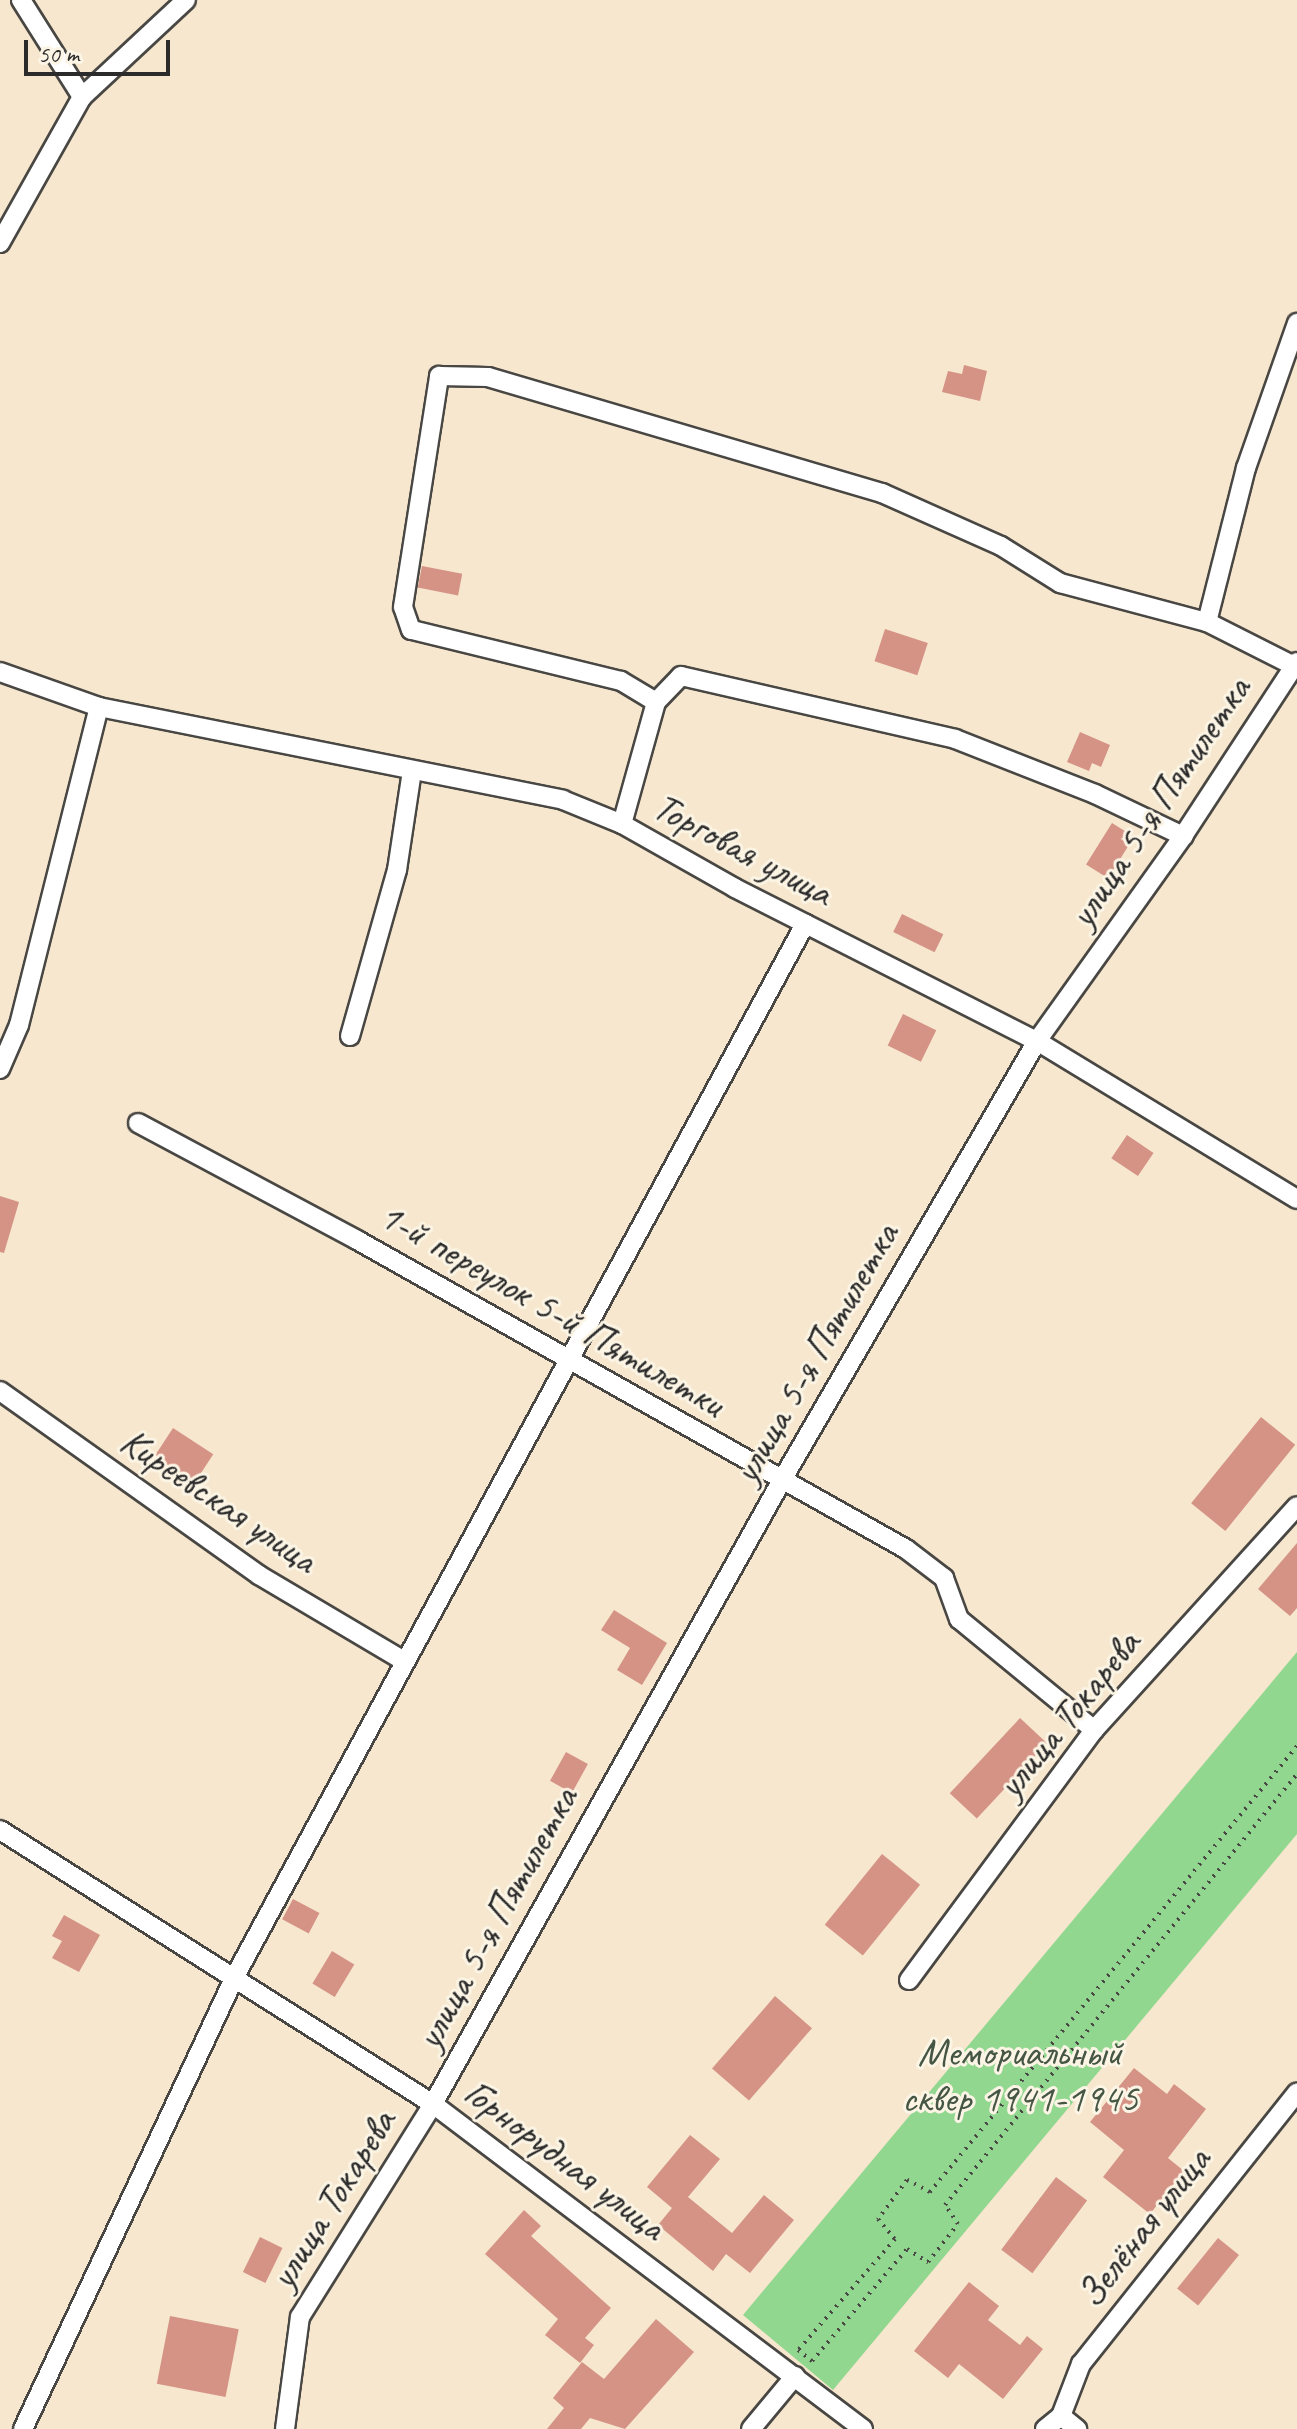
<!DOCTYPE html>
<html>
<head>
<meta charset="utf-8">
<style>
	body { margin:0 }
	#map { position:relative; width:1297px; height:2429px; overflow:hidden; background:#f6e7ce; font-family:Caveat,sans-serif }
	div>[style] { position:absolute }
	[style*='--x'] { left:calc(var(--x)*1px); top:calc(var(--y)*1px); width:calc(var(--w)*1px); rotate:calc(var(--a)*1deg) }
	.green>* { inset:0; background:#92d790 }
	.building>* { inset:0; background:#d59386; transform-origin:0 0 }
	.path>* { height:4px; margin-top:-2px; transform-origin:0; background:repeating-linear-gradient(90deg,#494743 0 2px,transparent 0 8px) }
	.roads { filter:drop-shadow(2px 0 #494743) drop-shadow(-2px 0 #494743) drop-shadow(0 2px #494743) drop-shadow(0 -2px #494743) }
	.minor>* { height:18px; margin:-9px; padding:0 9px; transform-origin:9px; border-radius:9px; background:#fff }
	span { translate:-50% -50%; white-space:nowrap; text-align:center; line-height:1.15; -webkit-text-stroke:6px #fcf5e5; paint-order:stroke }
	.street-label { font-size:40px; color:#2b2b2b }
	.park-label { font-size:40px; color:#455644 }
	.scale { position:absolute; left:24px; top:40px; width:146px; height:36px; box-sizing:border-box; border:4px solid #2b2b2b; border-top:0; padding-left:10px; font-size:24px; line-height:28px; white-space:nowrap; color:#2b2b2b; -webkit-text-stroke:6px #fcf5e5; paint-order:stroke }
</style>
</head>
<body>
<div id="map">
	<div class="green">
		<i style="clip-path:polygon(1297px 1652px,1297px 1834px,833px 2390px,743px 2315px)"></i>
	</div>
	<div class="building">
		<i style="clip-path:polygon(964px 365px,987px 371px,980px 401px,942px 392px,948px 371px,962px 374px)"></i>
		<i style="left:422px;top:566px;width:41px;height:22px;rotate:11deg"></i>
		<i style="left:885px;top:629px;width:45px;height:34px;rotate:18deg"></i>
		<i style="clip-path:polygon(1080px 732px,1110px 745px,1101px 767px,1092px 763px,1089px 771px,1067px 762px)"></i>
		<i style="left:1112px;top:823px;width:26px;height:49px;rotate:32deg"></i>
		<i style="left:902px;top:914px;width:46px;height:20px;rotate:26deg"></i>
		<i style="left:903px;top:1014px;width:37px;height:35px;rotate:26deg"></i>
		<i style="left:1127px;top:1135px;width:32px;height:28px;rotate:34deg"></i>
		<i style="clip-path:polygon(0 1196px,19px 1202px,4px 1253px,0 1252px)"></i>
		<i style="left:1261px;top:1417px;width:44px;height:111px;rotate:39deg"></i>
		<i style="left:173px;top:1428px;width:48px;height:38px;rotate:33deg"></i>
		<i style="clip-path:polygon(1297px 1543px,1297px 1608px,1290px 1616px,1258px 1589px)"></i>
		<i style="clip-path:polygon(614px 1610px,667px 1643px,642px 1685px,617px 1670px,630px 1648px,601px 1630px)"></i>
		<i style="left:1020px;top:1718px;width:37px;height:103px;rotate:43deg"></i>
		<i style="left:566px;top:1752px;width:25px;height:33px;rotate:29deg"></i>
		<i style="left:882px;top:1854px;width:49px;height:91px;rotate:39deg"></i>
		<i style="left:293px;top:1899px;width:30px;height:23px;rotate:28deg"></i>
		<i style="clip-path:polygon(64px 1915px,100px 1935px,79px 1972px,52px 1958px,62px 1941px,52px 1936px)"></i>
		<i style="left:332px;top:1951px;width:26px;height:38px;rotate:31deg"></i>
		<i style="left:775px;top:1996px;width:49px;height:96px;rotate:41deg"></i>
		<i style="clip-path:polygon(1134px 2068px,1167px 2094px,1174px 2084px,1206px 2109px,1168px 2158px,1184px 2171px,1150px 2214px,1103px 2177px,1124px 2150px,1090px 2122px)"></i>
		<i style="clip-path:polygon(690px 2135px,720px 2159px,688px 2197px,732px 2233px,764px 2195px,794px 2220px,750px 2273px,726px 2254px,713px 2271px,658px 2225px,672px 2208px,647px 2187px)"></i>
		<i style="left:1056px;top:2177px;width:39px;height:91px;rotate:37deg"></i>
		<i style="clip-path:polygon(524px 2210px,541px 2226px,531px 2236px,611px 2308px,585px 2338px,594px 2345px,580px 2363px,545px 2335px,558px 2319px,485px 2254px)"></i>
		<i style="left:260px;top:2237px;width:25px;height:39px;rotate:26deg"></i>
		<i style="left:1218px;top:2238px;width:27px;height:65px;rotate:39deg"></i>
		<i style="clip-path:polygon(969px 2282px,999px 2306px,988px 2320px,1020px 2345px,1027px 2336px,1043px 2349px,1003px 2399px,959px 2364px,948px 2378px,914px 2351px)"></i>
		<i style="left:170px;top:2316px;width:70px;height:69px;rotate:11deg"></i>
		<i style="clip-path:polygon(656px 2319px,694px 2352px,625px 2429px,590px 2418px,581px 2429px,547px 2429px,564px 2408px,553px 2398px,582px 2362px,604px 2379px)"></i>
	</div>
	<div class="path">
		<i style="--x:1297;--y:1746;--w:578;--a:129.45"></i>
		<i style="--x:930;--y:2192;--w:26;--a:-152"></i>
		<i style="--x:907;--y:2180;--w:49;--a:126.6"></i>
		<i style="--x:878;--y:2219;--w:26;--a:50"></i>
		<i style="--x:895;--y:2239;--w:147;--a:131.1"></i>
		<i style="--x:798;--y:2350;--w:18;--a:38"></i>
		<i style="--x:812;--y:2361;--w:147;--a:-49.7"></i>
		<i style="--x:907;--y:2249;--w:25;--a:32"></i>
		<i style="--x:928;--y:2262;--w:48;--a:-51.7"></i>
		<i style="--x:958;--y:2224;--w:23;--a:-124"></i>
		<i style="--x:945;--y:2205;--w:556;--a:-50.76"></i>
	</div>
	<div class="roads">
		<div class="minor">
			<i style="--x:21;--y:0;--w:115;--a:57.8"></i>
			<i style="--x:0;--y:243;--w:167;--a:-60.7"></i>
			<i style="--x:82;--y:97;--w:142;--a:-43"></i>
			<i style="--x:1207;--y:622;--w:159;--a:-75.8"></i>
			<i style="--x:1246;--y:468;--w:154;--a:-70.6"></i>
			<i style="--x:0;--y:672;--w:105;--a:19.5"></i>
			<i style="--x:99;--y:707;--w:473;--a:11.3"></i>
			<i style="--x:563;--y:800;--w:64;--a:22.1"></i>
			<i style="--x:622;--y:824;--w:130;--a:29.5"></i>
			<i style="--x:735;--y:888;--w:339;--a:26.9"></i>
			<i style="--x:1037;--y:1041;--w:304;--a:31.3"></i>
			<i style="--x:656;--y:702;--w:41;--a:-149"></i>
			<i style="--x:621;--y:681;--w:216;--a:-166.3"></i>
			<i style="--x:411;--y:630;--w:24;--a:-109"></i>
			<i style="--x:403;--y:607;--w:234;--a:-81.1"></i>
			<i style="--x:439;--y:376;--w:49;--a:1.2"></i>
			<i style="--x:488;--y:377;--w:411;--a:16.4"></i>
			<i style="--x:882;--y:493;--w:130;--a:24"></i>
			<i style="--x:1001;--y:546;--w:70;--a:32.1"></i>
			<i style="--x:1060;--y:583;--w:152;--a:14.9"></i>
			<i style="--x:1207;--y:622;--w:97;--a:26.8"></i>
			<i style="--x:622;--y:824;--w:127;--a:-74.4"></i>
			<i style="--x:656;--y:702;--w:36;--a:-46"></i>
			<i style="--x:681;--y:676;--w:281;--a:12.9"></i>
			<i style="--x:955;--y:739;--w:150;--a:21.4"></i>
			<i style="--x:1095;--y:794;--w:98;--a:25.5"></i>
			<i style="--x:350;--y:1036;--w:173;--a:-74.2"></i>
			<i style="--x:397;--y:870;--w:100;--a:-81.4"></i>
			<i style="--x:0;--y:1069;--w:48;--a:-66.6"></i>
			<i style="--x:19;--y:1025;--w:328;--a:-75.9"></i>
			<i style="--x:138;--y:1123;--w:248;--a:28.1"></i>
			<i style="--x:357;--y:1240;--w:630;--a:29.37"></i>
			<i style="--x:906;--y:1549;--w:48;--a:37.3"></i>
			<i style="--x:944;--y:1578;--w:44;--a:69.9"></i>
			<i style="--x:959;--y:1619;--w:175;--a:39.4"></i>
			<i style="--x:0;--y:1391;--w:318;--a:35.4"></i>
			<i style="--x:259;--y:1575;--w:166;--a:30.7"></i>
			<i style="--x:0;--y:1830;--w:512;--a:32.33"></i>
			<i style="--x:433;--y:2104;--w:539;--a:37.08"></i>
			<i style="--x:909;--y:1980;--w:311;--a:-53.5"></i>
			<i style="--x:1094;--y:1730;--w:302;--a:-47.8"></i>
			<i style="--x:1061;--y:2416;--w:56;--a:-69"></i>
			<i style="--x:1081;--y:2364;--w:347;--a:-51.5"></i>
			<i style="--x:1061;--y:2416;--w:21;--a:39"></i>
			<i style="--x:23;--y:2429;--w:498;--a:-64.9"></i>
			<i style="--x:234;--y:1978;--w:1199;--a:-61.55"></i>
			<i style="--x:285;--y:2429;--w:113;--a:-82.4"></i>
			<i style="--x:300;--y:2317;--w:251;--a:-58"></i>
			<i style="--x:433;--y:2104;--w:715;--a:-60.78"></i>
			<i style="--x:782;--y:1480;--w:508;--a:-59.85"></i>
			<i style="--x:1037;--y:1041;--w:252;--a:-54.5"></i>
			<i style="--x:1183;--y:836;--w:208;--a:-56.8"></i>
			<i style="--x:751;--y:2429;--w:69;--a:-50.3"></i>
			<i style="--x:1045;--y:2429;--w:21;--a:-39"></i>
		</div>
	</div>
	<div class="street-label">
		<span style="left:1159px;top:802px;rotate:-56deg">улица 5-я Пятилетка</span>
		<span style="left:743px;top:849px;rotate:28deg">Торговая улица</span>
		<span style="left:552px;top:1309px;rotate:30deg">1-й переулок 5-й Пятилетки</span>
		<span style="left:815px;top:1353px;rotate:-60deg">улица 5-я Пятилетка</span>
		<span style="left:219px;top:1500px;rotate:34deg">Киреевская улица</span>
		<span style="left:1068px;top:1714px;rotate:-51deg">улица Токарева</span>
		<span style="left:496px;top:1918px;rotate:-61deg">улица 5-я Пятилетка</span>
		<span style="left:565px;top:2159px;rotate:37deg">Горнорудная улица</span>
		<span style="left:332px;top:2199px;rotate:-58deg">улица Токарева</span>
		<span style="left:1143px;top:2227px;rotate:-52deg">Зелёная улица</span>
	</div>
	<div class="park-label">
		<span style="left:1020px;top:2075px">Мемориальный<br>сквер 1941-1945</span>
	</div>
	<div class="scale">50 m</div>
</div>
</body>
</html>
